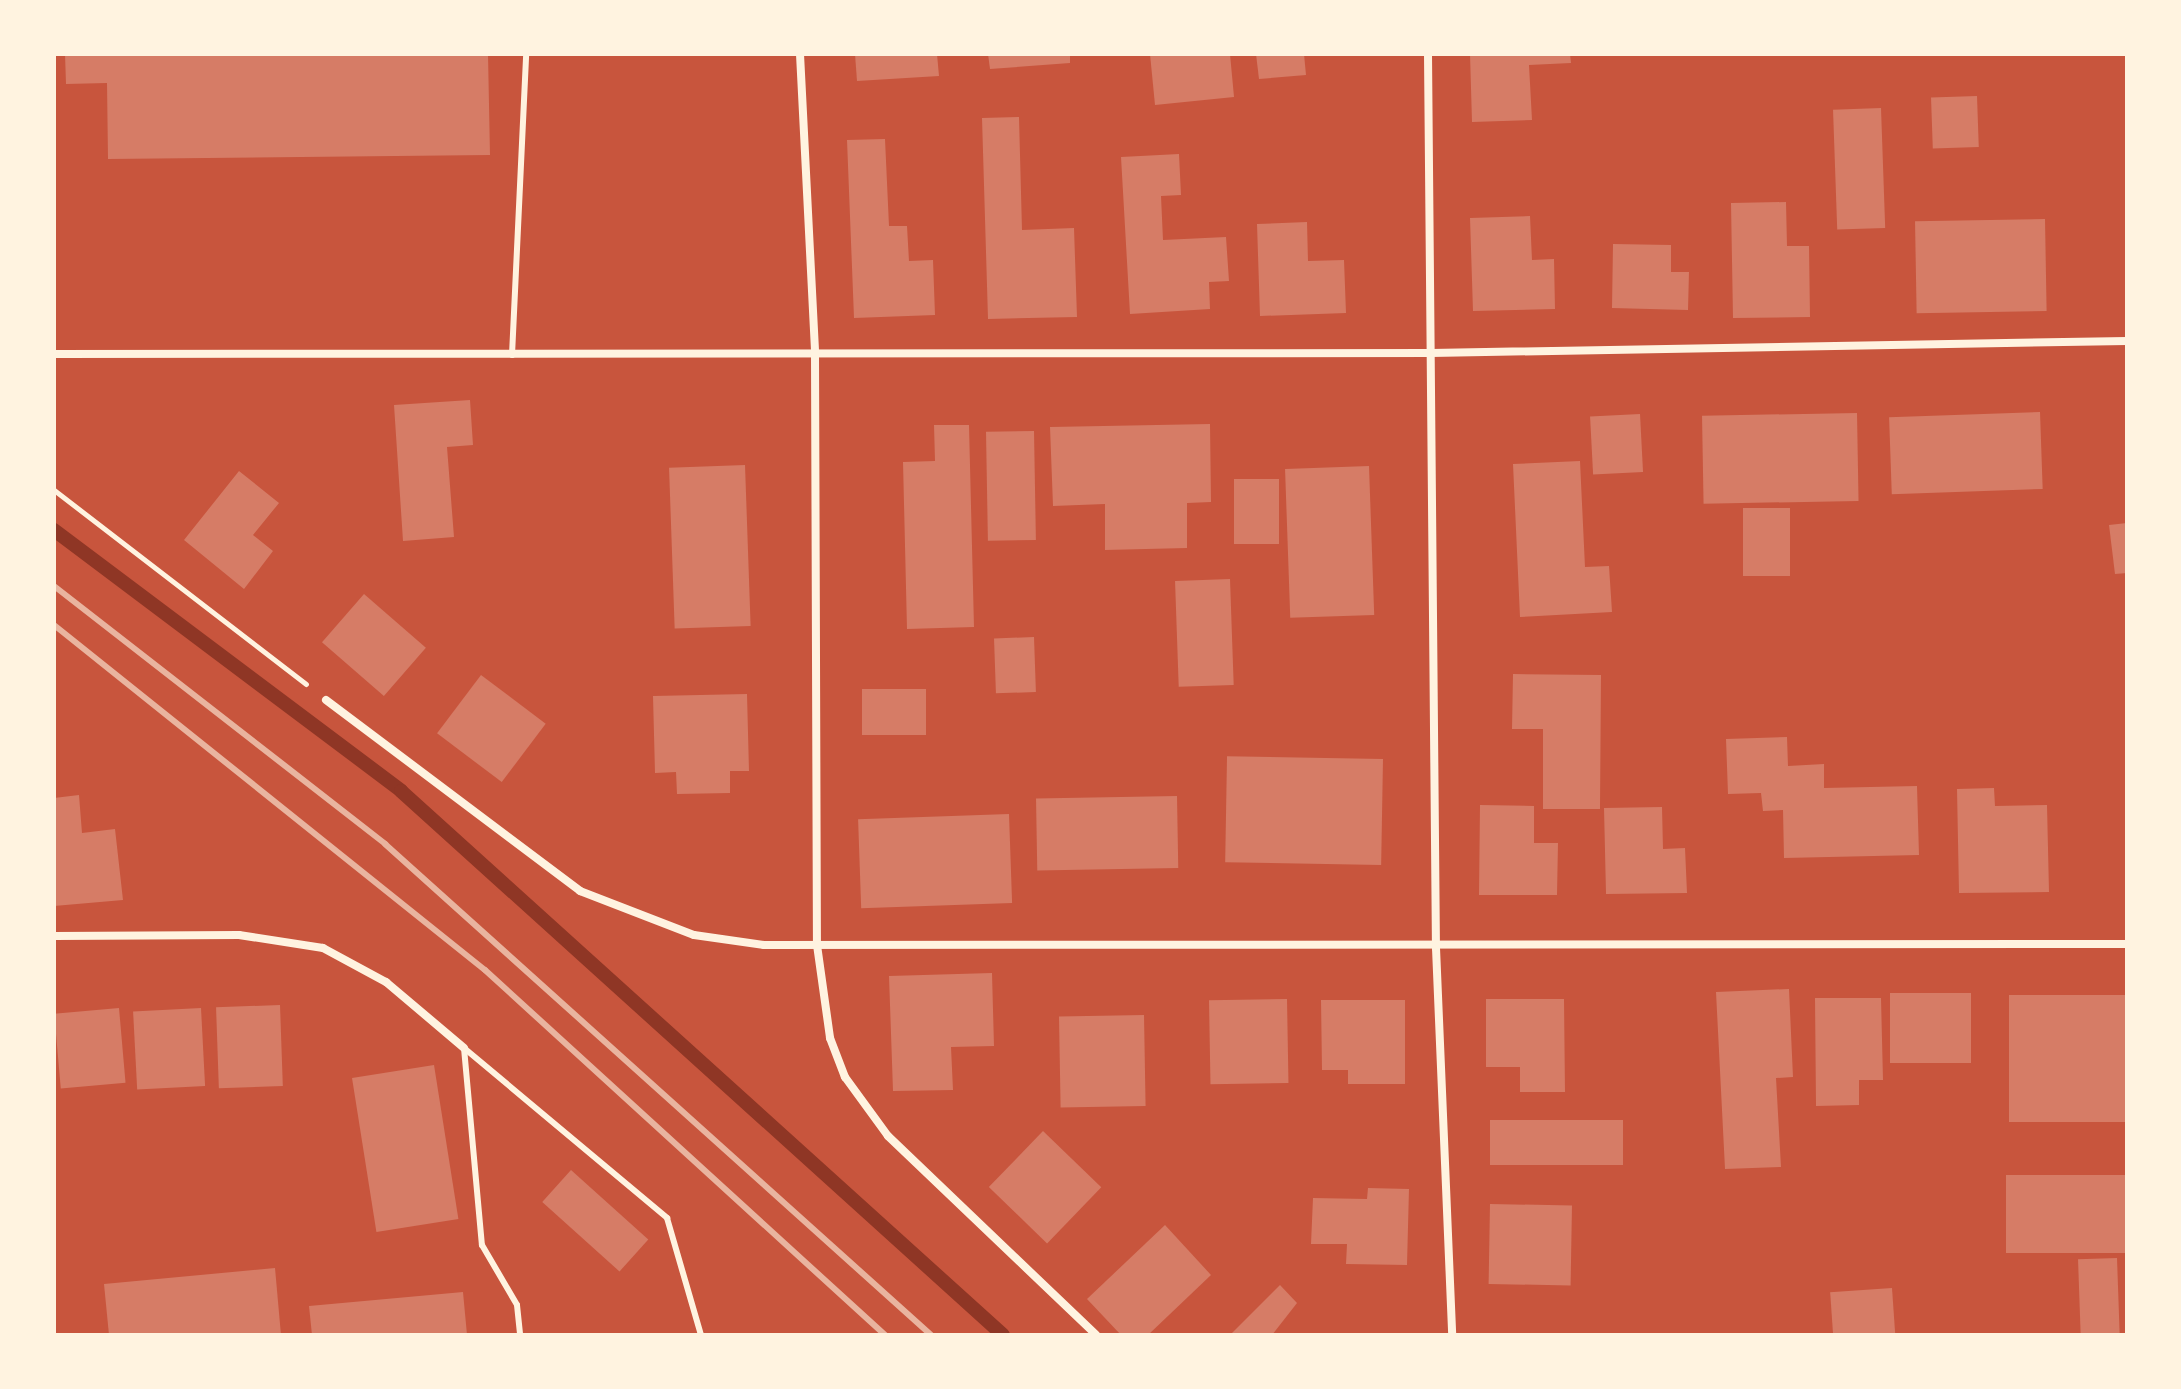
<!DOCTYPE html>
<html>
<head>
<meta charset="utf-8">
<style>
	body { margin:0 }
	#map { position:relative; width:2181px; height:1389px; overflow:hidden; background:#c8553d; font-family:"Times New Roman",serif }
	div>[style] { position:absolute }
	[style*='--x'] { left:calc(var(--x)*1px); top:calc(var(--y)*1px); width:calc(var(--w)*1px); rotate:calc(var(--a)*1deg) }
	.stream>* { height:14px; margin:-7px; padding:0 7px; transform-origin:7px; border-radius:7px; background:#8f3625 }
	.building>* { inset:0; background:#d67c66; transform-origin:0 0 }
	.path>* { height:5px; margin:-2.5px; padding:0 2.5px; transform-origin:2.5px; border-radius:2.5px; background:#fff3e0 }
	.service>* { height:6px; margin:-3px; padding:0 3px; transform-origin:3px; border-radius:3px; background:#fff3e0 }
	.minor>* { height:8px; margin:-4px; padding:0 4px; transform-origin:4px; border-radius:4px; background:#fff3e0 }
	.rail>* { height:6px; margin:-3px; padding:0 3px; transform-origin:3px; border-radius:3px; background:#e9b49f }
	span { translate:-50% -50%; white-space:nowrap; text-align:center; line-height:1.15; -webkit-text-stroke:6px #fff3e0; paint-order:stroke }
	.frame { position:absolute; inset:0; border:56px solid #fff3e0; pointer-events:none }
</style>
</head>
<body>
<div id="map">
	<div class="stream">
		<i style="--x:54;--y:530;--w:434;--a:36.9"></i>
		<i style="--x:401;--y:791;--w:811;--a:42.1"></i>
	</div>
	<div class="building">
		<i style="clip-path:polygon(65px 54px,488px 54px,490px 155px,108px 159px,107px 83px,66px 84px)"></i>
		<i style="clip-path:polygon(855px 54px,937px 54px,939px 76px,857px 81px)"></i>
		<i style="clip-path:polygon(988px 54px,1070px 54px,1070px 63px,990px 69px)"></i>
		<i style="clip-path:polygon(1150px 54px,1230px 54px,1234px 97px,1155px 105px)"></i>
		<i style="clip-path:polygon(1256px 54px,1304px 54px,1306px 75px,1259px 79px)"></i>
		<i style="clip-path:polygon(1470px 54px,1570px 54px,1571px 63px,1529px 65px,1532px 120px,1472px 122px)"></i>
		<i style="left:1977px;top:96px;width:51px;height:46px;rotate:88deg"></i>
		<i style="left:1881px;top:108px;width:120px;height:48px;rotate:88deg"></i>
		<i style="clip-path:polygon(1019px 117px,1022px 230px,1074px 228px,1077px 317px,988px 319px,982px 118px)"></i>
		<i style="clip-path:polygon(885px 139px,889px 226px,907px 226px,909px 261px,933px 260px,935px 315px,854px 318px,847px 140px)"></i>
		<i style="clip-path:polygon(1179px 154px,1181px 195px,1161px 196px,1163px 240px,1226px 237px,1229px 281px,1209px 282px,1210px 309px,1130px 314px,1121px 157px)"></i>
		<i style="clip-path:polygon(1786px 202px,1787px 246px,1809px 246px,1810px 317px,1733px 318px,1731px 203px)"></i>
		<i style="clip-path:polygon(1530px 216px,1532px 260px,1554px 259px,1555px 309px,1473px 311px,1470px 218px)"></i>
		<i style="left:2045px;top:219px;width:92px;height:130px;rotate:89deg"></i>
		<i style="clip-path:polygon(1307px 222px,1308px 261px,1344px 260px,1346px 313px,1260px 316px,1257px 224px)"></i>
		<i style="clip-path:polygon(1613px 244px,1671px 245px,1671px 272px,1689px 272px,1688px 310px,1612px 308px)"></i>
		<i style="clip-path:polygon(470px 400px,473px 445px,447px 447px,454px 537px,403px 541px,394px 405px)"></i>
		<i style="left:2040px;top:412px;width:77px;height:151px;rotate:88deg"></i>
		<i style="left:1857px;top:413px;width:88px;height:155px;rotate:89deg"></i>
		<i style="left:1640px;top:414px;width:58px;height:50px;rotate:87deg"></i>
		<i style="clip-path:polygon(1210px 424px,1211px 502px,1187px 503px,1187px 548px,1105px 550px,1105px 504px,1053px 506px,1050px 427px)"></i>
		<i style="clip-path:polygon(934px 425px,969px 425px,974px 627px,907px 629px,903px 462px,935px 461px)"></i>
		<i style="left:1034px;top:431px;width:109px;height:48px;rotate:89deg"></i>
		<i style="clip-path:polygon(1580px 461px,1585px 567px,1609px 566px,1612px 612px,1520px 617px,1513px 464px)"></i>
		<i style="left:745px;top:465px;width:161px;height:76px;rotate:88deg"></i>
		<i style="left:1369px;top:466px;width:149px;height:84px;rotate:88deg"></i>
		<i style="clip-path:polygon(239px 471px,279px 503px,253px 535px,273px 551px,244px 589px,184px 540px)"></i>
		<i style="left:1234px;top:479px;width:45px;height:65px"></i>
		<i style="left:1743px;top:508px;width:47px;height:68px"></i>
		<i style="clip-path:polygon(2127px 523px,2127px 573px,2115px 574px,2109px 525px)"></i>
		<i style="left:1230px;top:579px;width:106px;height:55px;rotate:88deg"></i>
		<i style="left:364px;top:594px;width:82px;height:64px;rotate:41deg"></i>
		<i style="left:1034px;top:637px;width:55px;height:40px;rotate:88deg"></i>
		<i style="clip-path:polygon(1513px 674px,1601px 675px,1600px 809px,1543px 809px,1543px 729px,1512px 729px)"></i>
		<i style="left:481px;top:675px;width:81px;height:73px;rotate:37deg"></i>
		<i style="left:926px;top:689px;width:46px;height:64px;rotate:90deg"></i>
		<i style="clip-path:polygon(747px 694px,749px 771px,730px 771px,730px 793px,677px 794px,676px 772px,655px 773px,653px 696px)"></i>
		<i style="clip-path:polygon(1787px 737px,1788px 766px,1824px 764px,1824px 788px,1917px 786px,1919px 855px,1784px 858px,1783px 810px,1763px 811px,1761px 793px,1728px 794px,1726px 739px)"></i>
		<i style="left:1383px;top:759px;width:106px;height:156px;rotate:91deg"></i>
		<i style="clip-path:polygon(1994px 788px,1995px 806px,2047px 805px,2049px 892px,1959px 893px,1957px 789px)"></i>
		<i style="clip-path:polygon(79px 795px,82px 833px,115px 829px,123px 900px,54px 906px,54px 798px)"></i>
		<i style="left:1177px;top:796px;width:72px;height:141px;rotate:89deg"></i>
		<i style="clip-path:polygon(1480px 805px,1534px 806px,1534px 843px,1558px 843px,1557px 895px,1479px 895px)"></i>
		<i style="clip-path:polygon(1662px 807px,1663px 849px,1685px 848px,1687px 893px,1606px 894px,1604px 808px)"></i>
		<i style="left:1009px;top:814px;width:89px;height:151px;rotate:88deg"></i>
		<i style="clip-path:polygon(992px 973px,994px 1046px,951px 1047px,953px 1090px,893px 1091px,889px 976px)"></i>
		<i style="clip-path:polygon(1789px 989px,1793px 1077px,1776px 1078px,1781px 1167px,1725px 1169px,1716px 992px)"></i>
		<i style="left:1890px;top:993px;width:81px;height:70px"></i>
		<i style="left:2009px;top:995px;width:118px;height:127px"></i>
		<i style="clip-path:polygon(1815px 998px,1881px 998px,1883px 1080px,1859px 1080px,1859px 1105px,1816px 1106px)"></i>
		<i style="left:1287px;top:999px;width:84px;height:78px;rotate:89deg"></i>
		<i style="clip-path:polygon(1486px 999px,1564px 999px,1565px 1092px,1520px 1092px,1520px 1067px,1486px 1067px)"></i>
		<i style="clip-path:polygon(1321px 1000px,1405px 1000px,1405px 1084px,1348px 1084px,1348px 1070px,1322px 1070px)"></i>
		<i style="left:280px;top:1005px;width:81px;height:64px;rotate:88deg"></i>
		<i style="left:119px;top:1008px;width:75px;height:65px;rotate:85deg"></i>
		<i style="left:201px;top:1008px;width:78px;height:68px;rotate:87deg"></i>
		<i style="left:1144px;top:1015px;width:91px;height:85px;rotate:89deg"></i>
		<i style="left:434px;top:1065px;width:156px;height:83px;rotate:81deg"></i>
		<i style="left:1623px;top:1120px;width:45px;height:133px;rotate:90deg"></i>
		<i style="left:1043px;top:1131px;width:81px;height:78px;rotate:44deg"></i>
		<i style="left:571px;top:1170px;width:104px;height:43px;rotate:42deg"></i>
		<i style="left:2006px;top:1175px;width:121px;height:78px"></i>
		<i style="clip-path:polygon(1368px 1188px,1409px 1189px,1407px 1265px,1346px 1264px,1347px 1244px,1311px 1244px,1313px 1198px,1367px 1199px)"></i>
		<i style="left:1490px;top:1204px;width:82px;height:80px;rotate:1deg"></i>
		<i style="clip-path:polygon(1165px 1225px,1211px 1275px,1148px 1335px,1121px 1335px,1087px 1299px)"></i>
		<i style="left:2117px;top:1258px;width:77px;height:39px;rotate:88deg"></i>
		<i style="clip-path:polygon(275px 1268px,281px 1335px,109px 1335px,104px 1284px)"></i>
		<i style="clip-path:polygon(1280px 1285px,1297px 1303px,1272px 1335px,1230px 1335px)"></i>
		<i style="left:1892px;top:1288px;width:47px;height:62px;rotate:86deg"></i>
		<i style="clip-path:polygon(463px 1292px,467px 1335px,312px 1335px,309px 1306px)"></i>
	</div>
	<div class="path">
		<i style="--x:54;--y:490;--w:318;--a:37.6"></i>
	</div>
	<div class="service">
		<i style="--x:512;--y:355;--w:301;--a:-87.3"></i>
		<i style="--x:464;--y:1048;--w:265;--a:39.9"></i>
		<i style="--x:667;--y:1218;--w:122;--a:73.8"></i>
		<i style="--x:464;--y:1048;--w:198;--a:84.8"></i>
		<i style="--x:482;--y:1245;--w:69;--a:59.7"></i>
		<i style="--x:517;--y:1305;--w:30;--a:84"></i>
	</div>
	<div class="minor">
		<i style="--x:800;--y:54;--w:301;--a:87.1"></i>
		<i style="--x:815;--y:355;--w:590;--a:89.81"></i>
		<i style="--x:817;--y:945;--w:94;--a:82"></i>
		<i style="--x:830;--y:1038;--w:42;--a:69"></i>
		<i style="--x:845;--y:1077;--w:73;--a:53.9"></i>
		<i style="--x:888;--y:1136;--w:288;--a:43.7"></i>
		<i style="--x:1428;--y:54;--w:894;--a:89.49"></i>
		<i style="--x:1436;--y:948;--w:387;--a:87.6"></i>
		<i style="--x:54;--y:354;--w:1377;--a:-0.04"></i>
		<i style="--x:1431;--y:353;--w:696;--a:-0.99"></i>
		<i style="--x:326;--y:700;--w:318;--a:36.9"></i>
		<i style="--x:580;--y:891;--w:122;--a:21.1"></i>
		<i style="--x:694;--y:935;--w:71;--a:8.1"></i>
		<i style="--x:764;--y:945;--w:1363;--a:-0.04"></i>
		<i style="--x:54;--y:936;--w:185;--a:-0.3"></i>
		<i style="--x:239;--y:935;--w:85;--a:8.8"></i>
		<i style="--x:323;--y:948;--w:72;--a:28.4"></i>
		<i style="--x:386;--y:982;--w:102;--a:40.2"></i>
	</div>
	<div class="rail">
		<i style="--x:54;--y:586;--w:420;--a:37.9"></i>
		<i style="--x:385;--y:844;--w:734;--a:41.96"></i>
		<i style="--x:54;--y:625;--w:552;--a:38.68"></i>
		<i style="--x:485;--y:970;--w:542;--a:42.38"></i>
	</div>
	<div class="frame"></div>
</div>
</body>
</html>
